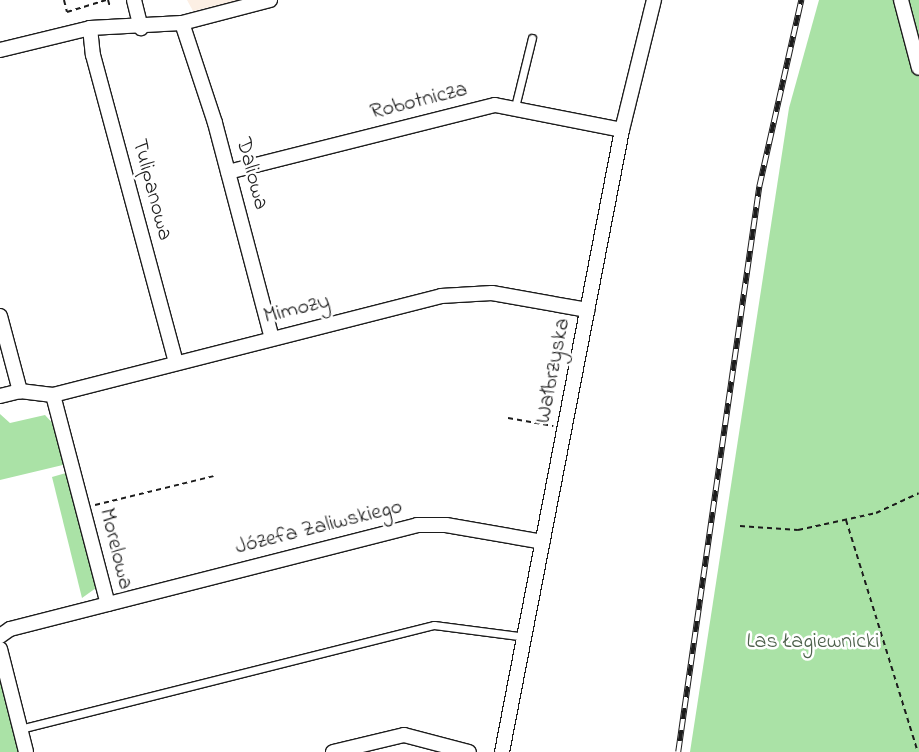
<!DOCTYPE html>
<html>
<head>
<meta charset="utf-8">
<style>
	body { margin:0 }
	#map { position:relative; width:919px; height:752px; overflow:hidden; background:#fff; font-family:"Indie Flower",sans-serif }
	div>[style] { position:absolute }
	[style*='--x'] { left:calc(var(--x)*1px); top:calc(var(--y)*1px); width:calc(var(--w)*1px); rotate:calc(var(--a)*1deg) }
	.built>* { inset:0; background:#fcefe4 }
	.green>* { inset:0; background:#aae2a6 }
	.path>* { height:2px; margin-top:-1px; transform-origin:0; background:repeating-linear-gradient(90deg,#1c1c1c 0 5px,transparent 0 9px) }
	.roads { filter:drop-shadow(1px 0 #1c1c1c) drop-shadow(-1px 0 #1c1c1c) drop-shadow(0 1px #1c1c1c) drop-shadow(0 -1px #1c1c1c) }
	.service>* { height:7px; margin:-3.5px; padding:0 3.5px; transform-origin:3.5px; border-radius:3.5px; background:#fff }
	.minor>* { height:14px; margin:-7px; padding:0 7px; transform-origin:7px; border-radius:7px; background:#fff }
	.rail>* { height:5.5px; margin-top:-2.75px; transform-origin:0; background:repeating-linear-gradient(90deg,#fff 0 11px,#1c1c1c 0 22px); box-sizing:border-box; border-block:1px solid #1c1c1c }
	span { translate:-50% -50%; white-space:nowrap; text-align:center; line-height:1.15; -webkit-text-stroke:5px #fff; paint-order:stroke }
	.street-label { font-size:22px; color:#1c1c1c }
	.park-label { font-size:22px; color:#4e614c }
</style>
</head>
<body>
<div id="map">
	<div class="built">
		<i style="clip-path:polygon(187px 0,240px 0,193px 11px)"></i>
	</div>
	<div class="green">
		<i style="clip-path:polygon(819px 0,919px 0,919px 752px,690px 752px,789px 108px)"></i>
		<i style="clip-path:polygon(0 414px,10px 423px,45px 415px,56px 427px,67px 464px,0 480px)"></i>
		<i style="clip-path:polygon(66px 473px,96px 588px,82px 598px,52px 477px)"></i>
		<i style="clip-path:polygon(0 676px,19px 752px,0 752px)"></i>
	</div>
	<div class="path">
		<i style="--x:64;--y:0;--w:12;--a:76"></i>
		<i style="--x:67;--y:12;--w:41;--a:-17.1"></i>
		<i style="--x:108;--y:0;--w:7;--a:74"></i>
		<i style="--x:508;--y:418;--w:46;--a:10.1"></i>
		<i style="--x:95;--y:505;--w:122;--a:-13.7"></i>
		<i style="--x:846;--y:520;--w:243;--a:72.8"></i>
		<i style="--x:740;--y:526;--w:58;--a:3.9"></i>
		<i style="--x:798;--y:530;--w:80;--a:-12.3"></i>
		<i style="--x:876;--y:513;--w:47;--a:-24.9"></i>
	</div>
	<div class="roads">
		<div class="service">
			<i style="--x:515;--y:107;--w:71;--a:-76.2"></i>
			<i style="--x:20;--y:729;--w:427;--a:-14.1"></i>
			<i style="--x:434;--y:625;--w:93;--a:7.4"></i>
		</div>
		<div class="minor">
			<i style="--x:134;--y:0;--w:29;--a:76"></i>
			<i style="--x:901;--y:0;--w:70;--a:75.2"></i>
			<i style="--x:182;--y:23;--w:105;--a:71.7"></i>
			<i style="--x:215;--y:123;--w:222;--a:75.2"></i>
			<i style="--x:90;--y:28;--w:27;--a:84"></i>
			<i style="--x:93;--y:55;--w:319;--a:74.9"></i>
			<i style="--x:0;--y:50;--w:93;--a:-13.7"></i>
			<i style="--x:90;--y:28;--w:92;--a:-3.1"></i>
			<i style="--x:182;--y:23;--w:91;--a:-14.6"></i>
			<i style="--x:228;--y:172;--w:275;--a:-14.1"></i>
			<i style="--x:495;--y:105;--w:129;--a:11.1"></i>
			<i style="--x:0;--y:316;--w:78;--a:75.1"></i>
			<i style="--x:53;--y:395;--w:216;--a:75.3"></i>
			<i style="--x:0;--y:396;--w:21;--a:-14"></i>
			<i style="--x:20;--y:391;--w:33;--a:7"></i>
			<i style="--x:53;--y:395;--w:400;--a:-14.3"></i>
			<i style="--x:441;--y:296;--w:51;--a:-3.4"></i>
			<i style="--x:492;--y:293;--w:97;--a:10.1"></i>
			<i style="--x:0;--y:636;--w:12;--a:-35"></i>
			<i style="--x:10;--y:629;--w:420;--a:-14.3"></i>
			<i style="--x:417;--y:525;--w:29;--a:0"></i>
			<i style="--x:446;--y:525;--w:98;--a:9.9"></i>
			<i style="--x:0;--y:649;--w:106;--a:75.8"></i>
			<i style="--x:333;--y:752;--w:73;--a:-13.5"></i>
			<i style="--x:404;--y:735;--w:67;--a:14.7"></i>
			<i style="--x:502;--y:752;--w:633;--a:-79.08"></i>
			<i style="--x:622;--y:130;--w:134;--a:-76.2"></i>
		</div>
	</div>
	<div class="rail">
		<i style="--x:678;--y:752;--w:571;--a:-81.84"></i>
		<i style="--x:759;--y:187;--w:192;--a:-77.3"></i>
	</div>
	<div class="street-label">
		<span style="left:419px;top:102px;rotate:-14deg">Robotnicza</span>
		<span style="left:251px;top:174px;rotate:75deg">Daliowa</span>
		<span style="left:151px;top:190px;rotate:75deg">Tulipanowa</span>
		<span style="left:297px;top:310px;rotate:-14deg">Mimozy</span>
		<span style="left:554px;top:371px;rotate:-79deg">Wałbrzyska</span>
		<span style="left:319px;top:528px;rotate:-14deg">Józefa Zaliwskiego</span>
		<span style="left:115px;top:549px;rotate:76deg">Morelowa</span>
	</div>
	<div class="park-label">
		<span style="left:813px;top:643px">Las Łagiewnicki</span>
	</div>
</div>
</body>
</html>
